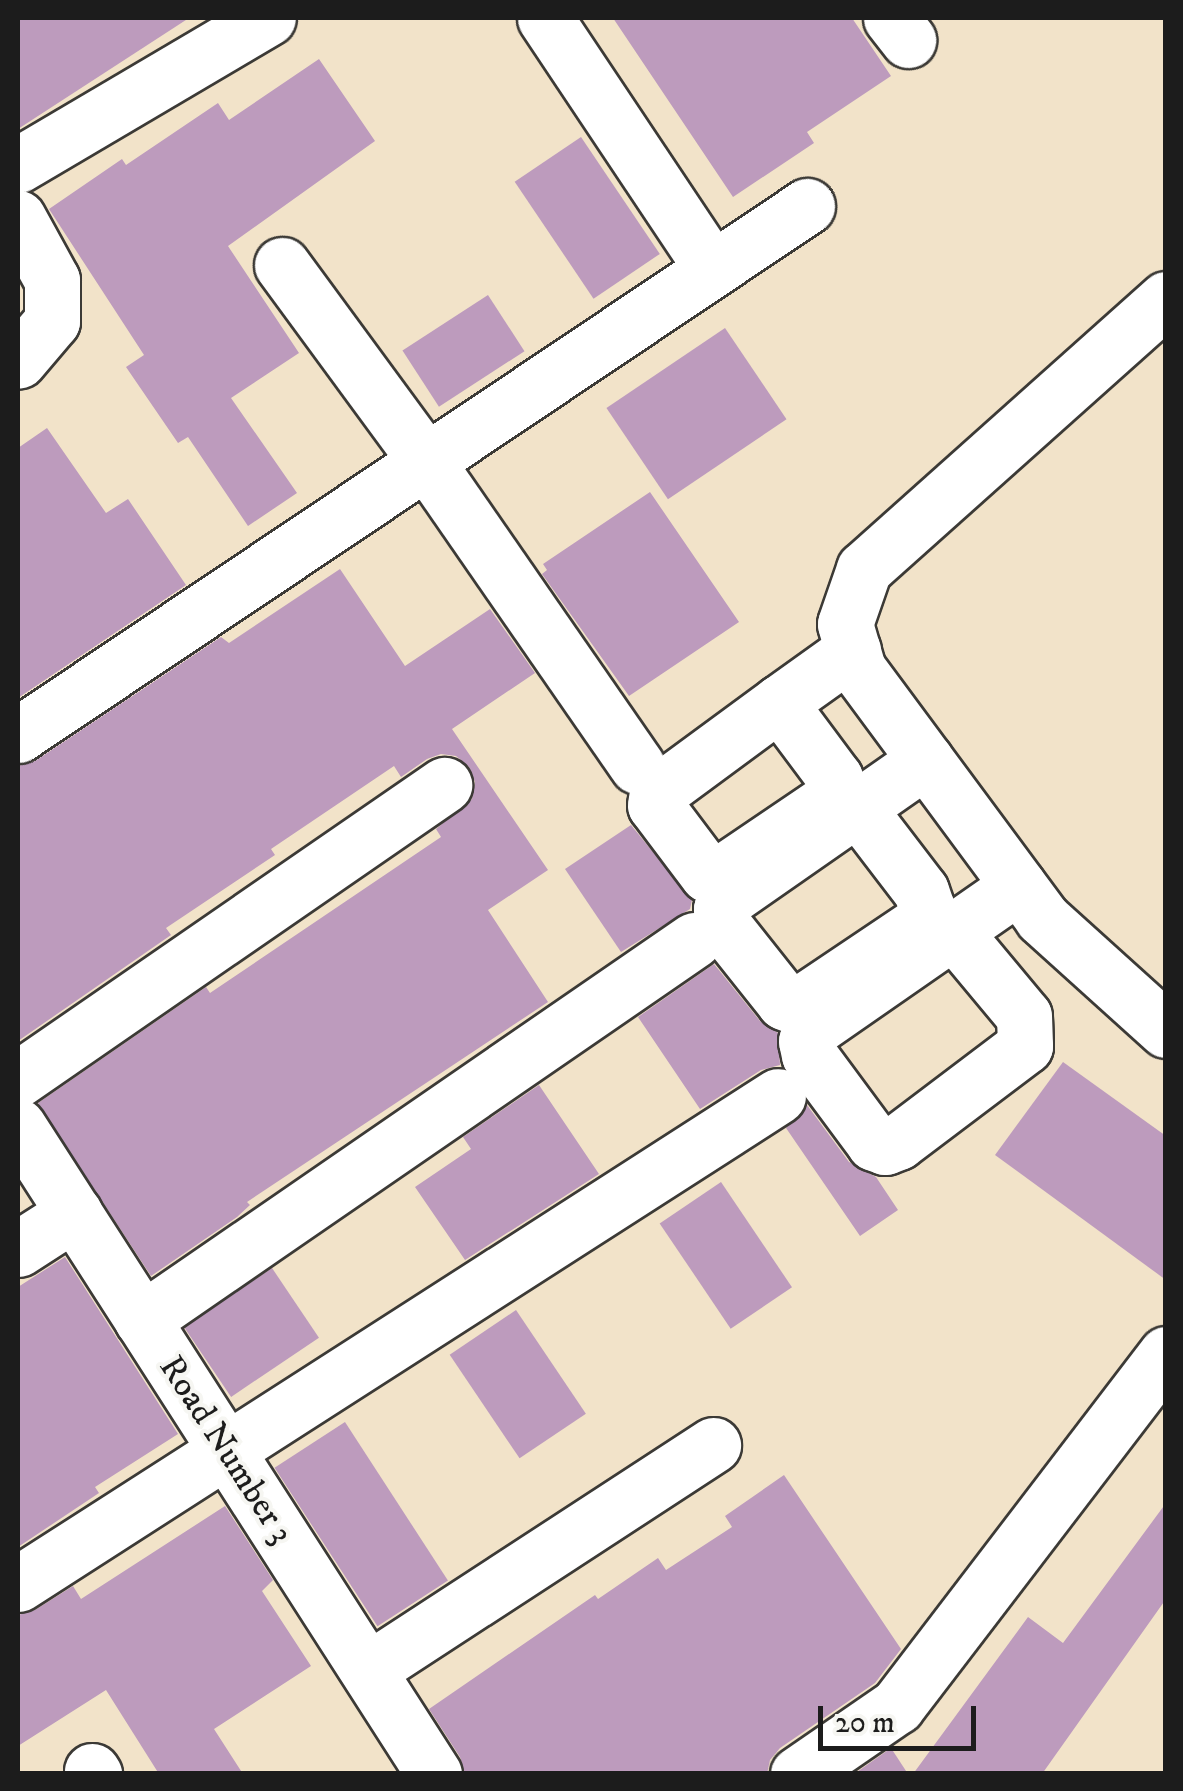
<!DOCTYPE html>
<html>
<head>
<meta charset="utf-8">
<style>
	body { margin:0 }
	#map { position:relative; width:1183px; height:1791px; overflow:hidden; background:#f2e3c9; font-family:"IM FELL DW Pica",serif }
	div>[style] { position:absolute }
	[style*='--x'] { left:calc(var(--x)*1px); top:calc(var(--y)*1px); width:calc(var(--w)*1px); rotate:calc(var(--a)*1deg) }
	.building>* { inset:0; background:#bd9bbd; transform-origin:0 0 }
	.roads { filter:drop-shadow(2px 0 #3c3a36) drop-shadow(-2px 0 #3c3a36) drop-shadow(0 2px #3c3a36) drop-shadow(0 -2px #3c3a36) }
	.minor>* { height:55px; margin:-27.5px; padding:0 27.5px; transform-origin:27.5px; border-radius:27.5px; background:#fff }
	span { translate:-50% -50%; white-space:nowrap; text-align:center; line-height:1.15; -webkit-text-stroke:8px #f6f6f2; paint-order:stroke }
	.street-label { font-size:35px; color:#1c1c1c }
	.frame { position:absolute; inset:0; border:20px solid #1c1c1c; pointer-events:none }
	.scale { position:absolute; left:818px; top:1706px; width:158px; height:45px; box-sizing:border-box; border:5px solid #1c1c1c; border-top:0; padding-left:12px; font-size:30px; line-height:35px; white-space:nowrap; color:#1c1c1c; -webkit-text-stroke:8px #f6f6f2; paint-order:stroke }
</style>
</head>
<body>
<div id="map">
	<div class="building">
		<i style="clip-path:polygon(18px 18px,189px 18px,18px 129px)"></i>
		<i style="clip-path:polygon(613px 18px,852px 18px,891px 76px,807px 132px,814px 143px,733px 197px)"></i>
		<i style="clip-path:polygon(319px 59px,375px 141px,228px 246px,299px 353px,231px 398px,297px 493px,248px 526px,188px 437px,178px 443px,126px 367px,144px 355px,49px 209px,122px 159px,126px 165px,218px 103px,229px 120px)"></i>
		<i style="left:581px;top:137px;width:141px;height:80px;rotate:56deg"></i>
		<i style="left:488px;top:295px;width:67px;height:102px;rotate:57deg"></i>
		<i style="left:725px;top:328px;width:110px;height:143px;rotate:56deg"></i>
		<i style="clip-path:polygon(47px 428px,106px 513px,128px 499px,186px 585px,18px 698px,18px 448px)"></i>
		<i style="clip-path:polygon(650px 492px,739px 622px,629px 696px,542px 574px,547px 570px,543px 564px)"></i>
		<i style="clip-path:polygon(340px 569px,405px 666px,490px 609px,535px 673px,452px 729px,548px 870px,488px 910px,548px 1002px,247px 1202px,250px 1205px,237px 1217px,151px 1276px,38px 1103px,206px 987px,210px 993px,441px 837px,436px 829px,472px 799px,475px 782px,469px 767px,456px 756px,441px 754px,427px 759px,401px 777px,394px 766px,271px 849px,275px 855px,166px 928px,171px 935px,18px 1041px,18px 766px,35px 761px,221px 637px,229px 643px)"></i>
		<i style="clip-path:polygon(631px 825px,692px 900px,690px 909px,621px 952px,565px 869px)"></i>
		<i style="clip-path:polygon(714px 964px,760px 1021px,778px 1033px,780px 1065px,761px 1070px,700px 1109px,638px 1017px)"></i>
		<i style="clip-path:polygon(1063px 1062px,1166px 1136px,1166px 1280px,995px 1155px)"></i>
		<i style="clip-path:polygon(539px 1085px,599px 1174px,465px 1260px,415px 1187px,471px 1149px,463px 1137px)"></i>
		<i style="clip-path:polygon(807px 1105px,849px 1162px,876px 1177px,898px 1210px,860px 1236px,786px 1128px)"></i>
		<i style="left:721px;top:1182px;width:127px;height:74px;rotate:56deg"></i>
		<i style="clip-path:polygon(65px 1257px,178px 1434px,95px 1487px,99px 1493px,18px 1547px,18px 1287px)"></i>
		<i style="left:272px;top:1268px;width:84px;height:106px;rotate:56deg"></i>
		<i style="left:516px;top:1310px;width:125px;height:80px;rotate:56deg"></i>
		<i style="left:345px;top:1422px;width:189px;height:84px;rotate:57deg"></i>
		<i style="clip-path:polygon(784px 1475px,901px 1649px,875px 1683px,780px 1748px,770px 1760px,767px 1774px,465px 1774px,460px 1757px,429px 1709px,595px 1595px,598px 1599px,658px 1558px,666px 1570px,732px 1527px,725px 1516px)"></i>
		<i style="clip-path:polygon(1166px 1503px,1166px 1599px,1042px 1774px,913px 1774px,1028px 1617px,1063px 1643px)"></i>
		<i style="clip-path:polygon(225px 1506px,273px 1580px,262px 1591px,311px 1666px,214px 1729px,243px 1774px,159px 1774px,106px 1690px,18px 1746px,18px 1615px,35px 1610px,73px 1586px,81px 1599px)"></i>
		<i style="clip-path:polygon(891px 1748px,908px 1774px,854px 1774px)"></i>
	</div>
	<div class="roads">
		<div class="minor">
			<i style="--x:545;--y:18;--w:301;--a:56.3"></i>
			<i style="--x:891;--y:18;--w:28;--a:52"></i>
			<i style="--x:18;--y:165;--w:290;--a:-30.5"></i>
			<i style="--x:18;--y:218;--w:71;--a:61.3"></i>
			<i style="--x:52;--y:280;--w:41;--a:90"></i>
			<i style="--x:52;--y:321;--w:52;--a:130.4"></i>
			<i style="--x:282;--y:265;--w:243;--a:53.7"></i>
			<i style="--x:426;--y:461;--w:371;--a:55.3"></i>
			<i style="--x:1166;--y:299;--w:405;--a:138.2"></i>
			<i style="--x:864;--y:569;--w:58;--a:109.1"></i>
			<i style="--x:845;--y:624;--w:47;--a:73.9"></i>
			<i style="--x:858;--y:669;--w:310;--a:53.5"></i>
			<i style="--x:1042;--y:918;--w:167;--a:42.1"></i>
			<i style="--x:779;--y:703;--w:94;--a:53.3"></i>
			<i style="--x:835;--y:778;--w:12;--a:90"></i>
			<i style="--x:835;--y:790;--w:10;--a:114"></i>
			<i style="--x:831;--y:799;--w:139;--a:145.9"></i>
			<i style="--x:716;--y:877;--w:9;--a:-162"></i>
			<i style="--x:707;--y:874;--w:86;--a:-127"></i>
			<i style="--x:655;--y:805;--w:12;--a:-81"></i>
			<i style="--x:657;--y:793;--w:152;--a:-36.4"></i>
			<i style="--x:779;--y:703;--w:91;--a:-35.6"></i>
			<i style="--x:18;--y:735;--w:950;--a:-33.84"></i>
			<i style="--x:859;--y:810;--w:102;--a:52.6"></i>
			<i style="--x:921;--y:891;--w:18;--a:71"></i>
			<i style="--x:927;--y:908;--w:12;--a:99"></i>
			<i style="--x:925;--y:920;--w:143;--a:146.1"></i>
			<i style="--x:806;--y:1000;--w:13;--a:153"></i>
			<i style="--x:794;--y:1006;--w:11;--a:-158"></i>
			<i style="--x:784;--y:1002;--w:100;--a:-128.5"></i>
			<i style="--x:722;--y:924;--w:15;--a:-94"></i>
			<i style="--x:721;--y:909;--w:13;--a:-58"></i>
			<i style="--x:728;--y:898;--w:241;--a:-34.9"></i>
			<i style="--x:954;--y:932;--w:109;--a:50.2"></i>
			<i style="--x:1024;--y:1016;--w:30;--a:88"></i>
			<i style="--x:1025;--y:1046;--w:159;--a:142.9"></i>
			<i style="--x:898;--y:1142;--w:14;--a:159"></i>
			<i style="--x:885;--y:1147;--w:12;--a:-160"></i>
			<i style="--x:874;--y:1143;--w:109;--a:-126.5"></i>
			<i style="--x:809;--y:1055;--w:14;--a:-102"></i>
			<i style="--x:806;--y:1041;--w:15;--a:-58"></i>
			<i style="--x:814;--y:1028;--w:249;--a:-34.8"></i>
			<i style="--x:18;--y:1079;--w:518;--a:-34.61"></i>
			<i style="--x:18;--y:1126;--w:770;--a:57.3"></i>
			<i style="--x:18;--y:1249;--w:67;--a:-32.7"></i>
			<i style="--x:142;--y:1320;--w:670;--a:-34.54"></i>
			<i style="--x:18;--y:1584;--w:903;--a:-32.7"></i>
			<i style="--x:368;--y:1670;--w:412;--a:-33.1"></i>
			<i style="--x:92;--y:1771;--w:4;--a:56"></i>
			<i style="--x:798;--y:1774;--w:120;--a:-34.5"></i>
			<i style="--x:897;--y:1706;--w:443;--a:-52.6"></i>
		</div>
	</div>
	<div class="street-label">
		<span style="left:226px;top:1450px;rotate:57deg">Road Number 3</span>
	</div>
	<div class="frame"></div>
	<div class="scale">20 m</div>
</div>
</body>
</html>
